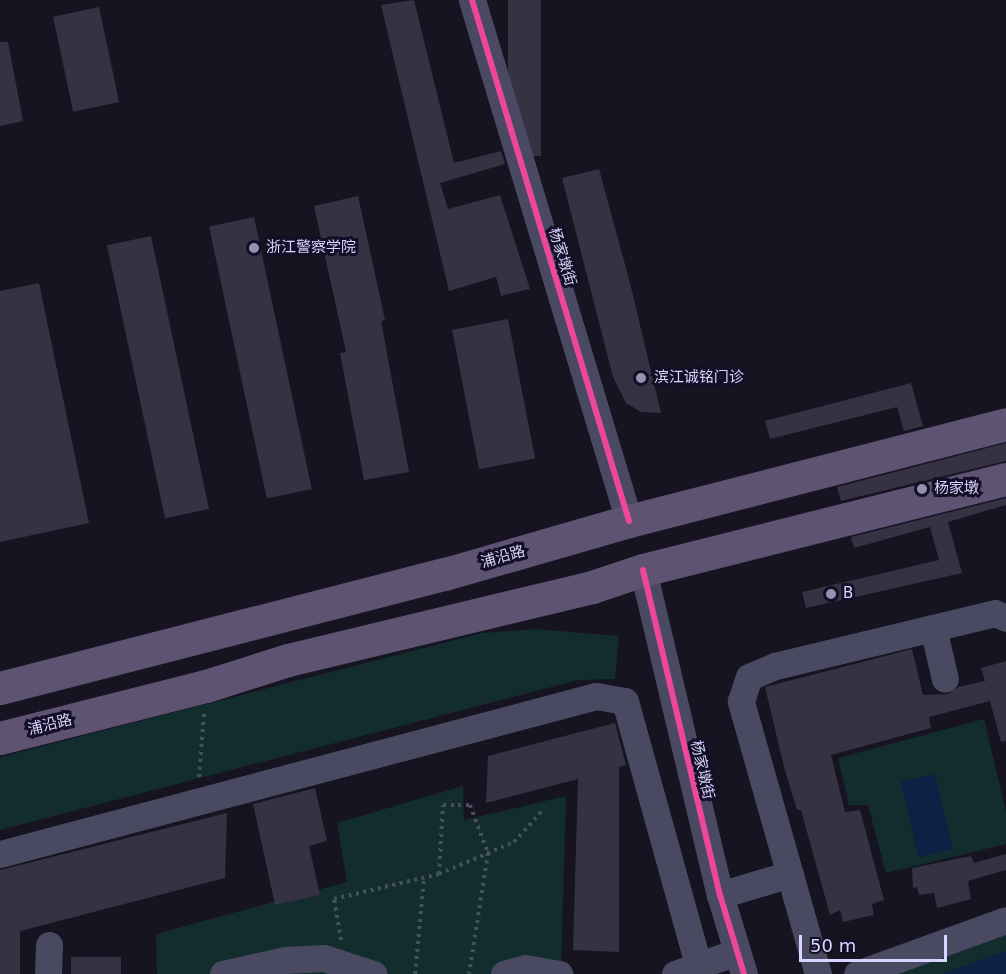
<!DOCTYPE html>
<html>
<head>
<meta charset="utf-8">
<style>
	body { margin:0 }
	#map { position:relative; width:1006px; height:974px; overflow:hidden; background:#161421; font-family:"DejaVu Sans","Noto Sans SC",sans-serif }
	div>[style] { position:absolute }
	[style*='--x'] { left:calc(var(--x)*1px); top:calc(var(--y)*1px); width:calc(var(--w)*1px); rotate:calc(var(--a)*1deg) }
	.green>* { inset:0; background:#132c2d }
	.water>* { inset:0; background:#0d2144; transform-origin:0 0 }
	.building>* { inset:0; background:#343243; transform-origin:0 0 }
	.path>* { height:4px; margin-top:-2px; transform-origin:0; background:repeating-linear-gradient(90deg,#44505f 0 3px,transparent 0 7.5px) }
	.minor>* { height:27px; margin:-13.5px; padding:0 13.5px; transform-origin:13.5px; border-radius:13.5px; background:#4a4962 }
	.major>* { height:33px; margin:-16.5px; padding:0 16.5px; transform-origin:16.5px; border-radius:16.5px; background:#5e5373 }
	.cycleway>* { height:6px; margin:-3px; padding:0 3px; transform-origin:3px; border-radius:3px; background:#ed469a }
	.dots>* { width:16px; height:16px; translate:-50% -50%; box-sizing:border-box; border:3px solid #130f26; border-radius:50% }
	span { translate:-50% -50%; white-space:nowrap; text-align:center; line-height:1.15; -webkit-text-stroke:6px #130f26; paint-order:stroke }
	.poi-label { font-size:15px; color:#d9d4ff }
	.left { translate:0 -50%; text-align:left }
	.street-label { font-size:15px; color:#d9d4ff }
	.scale { position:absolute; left:799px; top:935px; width:148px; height:27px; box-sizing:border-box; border:3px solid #d9d4ff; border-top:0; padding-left:8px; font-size:18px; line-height:21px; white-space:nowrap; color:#d9d4ff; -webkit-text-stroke:4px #130f26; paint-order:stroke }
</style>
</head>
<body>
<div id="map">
	<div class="green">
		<i style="clip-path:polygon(536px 629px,619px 636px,615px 679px,578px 680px,0 830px,0 757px,482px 633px)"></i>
		<i style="clip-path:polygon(984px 719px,1006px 811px,1006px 844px,886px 873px,868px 805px,849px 805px,838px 758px)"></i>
		<i style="clip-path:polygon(463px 786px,464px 820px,566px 796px,561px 974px,157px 974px,156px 934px,347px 882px,337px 823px)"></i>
		<i style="clip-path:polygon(1006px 935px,1006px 951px,943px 974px,895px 974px)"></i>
	</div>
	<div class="water">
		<i style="left:935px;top:774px;width:77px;height:35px;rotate:77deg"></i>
		<i style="clip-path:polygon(1006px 951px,1006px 974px,943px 974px)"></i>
	</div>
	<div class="building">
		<i style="clip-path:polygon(414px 0,454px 163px,501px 151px,505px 164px,440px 183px,448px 209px,500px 195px,530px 289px,501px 296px,496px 277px,449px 291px,381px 5px)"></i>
		<i style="left:508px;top:0;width:33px;height:156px"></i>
		<i style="left:99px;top:7px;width:97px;height:47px;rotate:78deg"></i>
		<i style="clip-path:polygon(0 42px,8px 42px,23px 121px,0 126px)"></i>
		<i style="clip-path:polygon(599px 169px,630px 283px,661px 413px,641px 412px,626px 403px,613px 377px,562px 178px)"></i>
		<i style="clip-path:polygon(358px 196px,385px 320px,381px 321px,409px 472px,364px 480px,340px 353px,346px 352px,314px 206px)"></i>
		<i style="left:254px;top:217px;width:278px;height:46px;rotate:78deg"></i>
		<i style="left:151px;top:236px;width:279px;height:45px;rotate:78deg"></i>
		<i style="clip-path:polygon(39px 283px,89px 523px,0 542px,0 291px)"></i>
		<i style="left:508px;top:319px;width:142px;height:57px;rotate:79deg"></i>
		<i style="clip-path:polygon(911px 383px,923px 426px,904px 431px,897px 407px,770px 439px,765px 421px)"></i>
		<i style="clip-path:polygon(1006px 443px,1006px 461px,841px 501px,837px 487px)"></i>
		<i style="clip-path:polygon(1006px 498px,1006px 505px,948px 522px,962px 573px,806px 608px,802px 592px,939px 560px,930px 527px,854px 548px,851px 537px)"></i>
		<i style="clip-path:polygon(912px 649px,923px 695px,948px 694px,958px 687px,985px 681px,981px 668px,1006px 661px,1006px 741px,1001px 742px,990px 701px,929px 717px,931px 728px,831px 755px,845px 812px,860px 810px,884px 900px,872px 904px,874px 915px,843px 922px,840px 910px,830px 915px,801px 810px,797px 810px,784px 767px,765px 687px)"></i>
		<i style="clip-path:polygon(615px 723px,626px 765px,619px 767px,619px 952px,573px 950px,578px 779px,486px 803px,488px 756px)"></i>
		<i style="clip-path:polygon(315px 788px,327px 841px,309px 846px,320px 895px,275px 905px,253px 804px)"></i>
		<i style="clip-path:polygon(227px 813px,225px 878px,20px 931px,20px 974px,0 974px,0 870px)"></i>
		<i style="clip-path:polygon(1006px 854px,1006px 870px,968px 881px,971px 899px,937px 908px,934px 893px,919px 895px,917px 887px,913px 888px,912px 868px,971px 856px,974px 863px)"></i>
		<i style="left:71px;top:957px;width:50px;height:17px"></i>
	</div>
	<div class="path">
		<i style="--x:199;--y:777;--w:64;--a:-85.5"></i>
		<i style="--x:439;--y:874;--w:69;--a:-86.7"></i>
		<i style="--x:443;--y:805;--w:27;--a:0"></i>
		<i style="--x:470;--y:805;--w:51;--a:69.4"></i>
		<i style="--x:488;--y:853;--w:122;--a:98.9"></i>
		<i style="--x:341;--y:940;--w:42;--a:-99.7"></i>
		<i style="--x:334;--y:899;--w:108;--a:-13.4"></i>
		<i style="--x:439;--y:874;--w:82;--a:-23.1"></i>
		<i style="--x:514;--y:842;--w:43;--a:-47.8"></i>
		<i style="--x:415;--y:974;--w:96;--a:-84.6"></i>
	</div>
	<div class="minor">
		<i style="--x:472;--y:0;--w:544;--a:73.23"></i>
		<i style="--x:643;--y:570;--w:334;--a:76.7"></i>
		<i style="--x:720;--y:895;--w:83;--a:73.1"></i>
		<i style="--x:933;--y:628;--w:52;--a:76.8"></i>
		<i style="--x:0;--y:854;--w:617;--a:-14.85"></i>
		<i style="--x:596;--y:696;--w:29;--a:10"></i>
		<i style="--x:625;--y:701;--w:273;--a:74.5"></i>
		<i style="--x:720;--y:895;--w:73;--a:-16.7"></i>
		<i style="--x:48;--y:974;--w:29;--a:-88"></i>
		<i style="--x:223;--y:974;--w:64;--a:-12.7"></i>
		<i style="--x:285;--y:960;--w:39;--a:-3"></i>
		<i style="--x:324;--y:958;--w:52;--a:18.1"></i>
		<i style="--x:504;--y:974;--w:22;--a:-16"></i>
		<i style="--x:525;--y:968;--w:35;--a:10"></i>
		<i style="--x:675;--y:974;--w:65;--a:-19.8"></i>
		<i style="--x:818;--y:974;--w:284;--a:-105.8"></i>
		<i style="--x:741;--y:701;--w:25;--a:-72"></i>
		<i style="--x:749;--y:677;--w:28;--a:-23"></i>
		<i style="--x:775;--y:666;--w:226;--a:-13.5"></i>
		<i style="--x:995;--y:613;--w:12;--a:24"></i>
		<i style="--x:857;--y:974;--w:158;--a:-19.9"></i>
	</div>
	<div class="major">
		<i style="--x:0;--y:688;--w:459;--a:-14.4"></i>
		<i style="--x:445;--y:574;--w:191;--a:-16.1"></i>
		<i style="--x:629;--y:521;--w:389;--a:-14.4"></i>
		<i style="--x:0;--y:738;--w:212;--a:-14.2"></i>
		<i style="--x:206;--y:686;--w:86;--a:-17.6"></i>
		<i style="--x:288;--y:660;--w:313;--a:-13.5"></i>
		<i style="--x:592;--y:587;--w:54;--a:-18.4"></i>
		<i style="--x:643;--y:570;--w:374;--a:-14.1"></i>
	</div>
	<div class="cycleway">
		<i style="--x:472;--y:0;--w:544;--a:73.23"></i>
		<i style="--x:643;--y:570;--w:334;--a:76.7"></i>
		<i style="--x:720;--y:895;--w:83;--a:73.1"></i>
	</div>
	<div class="dots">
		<i style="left:254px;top:248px;background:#9591b1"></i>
		<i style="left:641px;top:378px;background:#9591b1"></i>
		<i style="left:922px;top:489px;background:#9591b1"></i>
		<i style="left:831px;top:594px;background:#9591b1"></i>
	</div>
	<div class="poi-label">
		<span class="left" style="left:266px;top:248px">浙江警察学院</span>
		<span class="left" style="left:654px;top:378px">滨江诚铭门诊</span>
		<span class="left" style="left:934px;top:489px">杨家墩</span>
		<span class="left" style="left:843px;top:594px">B</span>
	</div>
	<div class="street-label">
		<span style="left:562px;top:257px;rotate:73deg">杨家墩街</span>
		<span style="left:503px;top:557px;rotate:-16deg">浦沿路</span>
		<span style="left:50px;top:725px;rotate:-14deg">浦沿路</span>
		<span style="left:702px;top:770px;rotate:77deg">杨家墩街</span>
	</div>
	<div class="scale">50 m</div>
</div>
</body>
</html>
